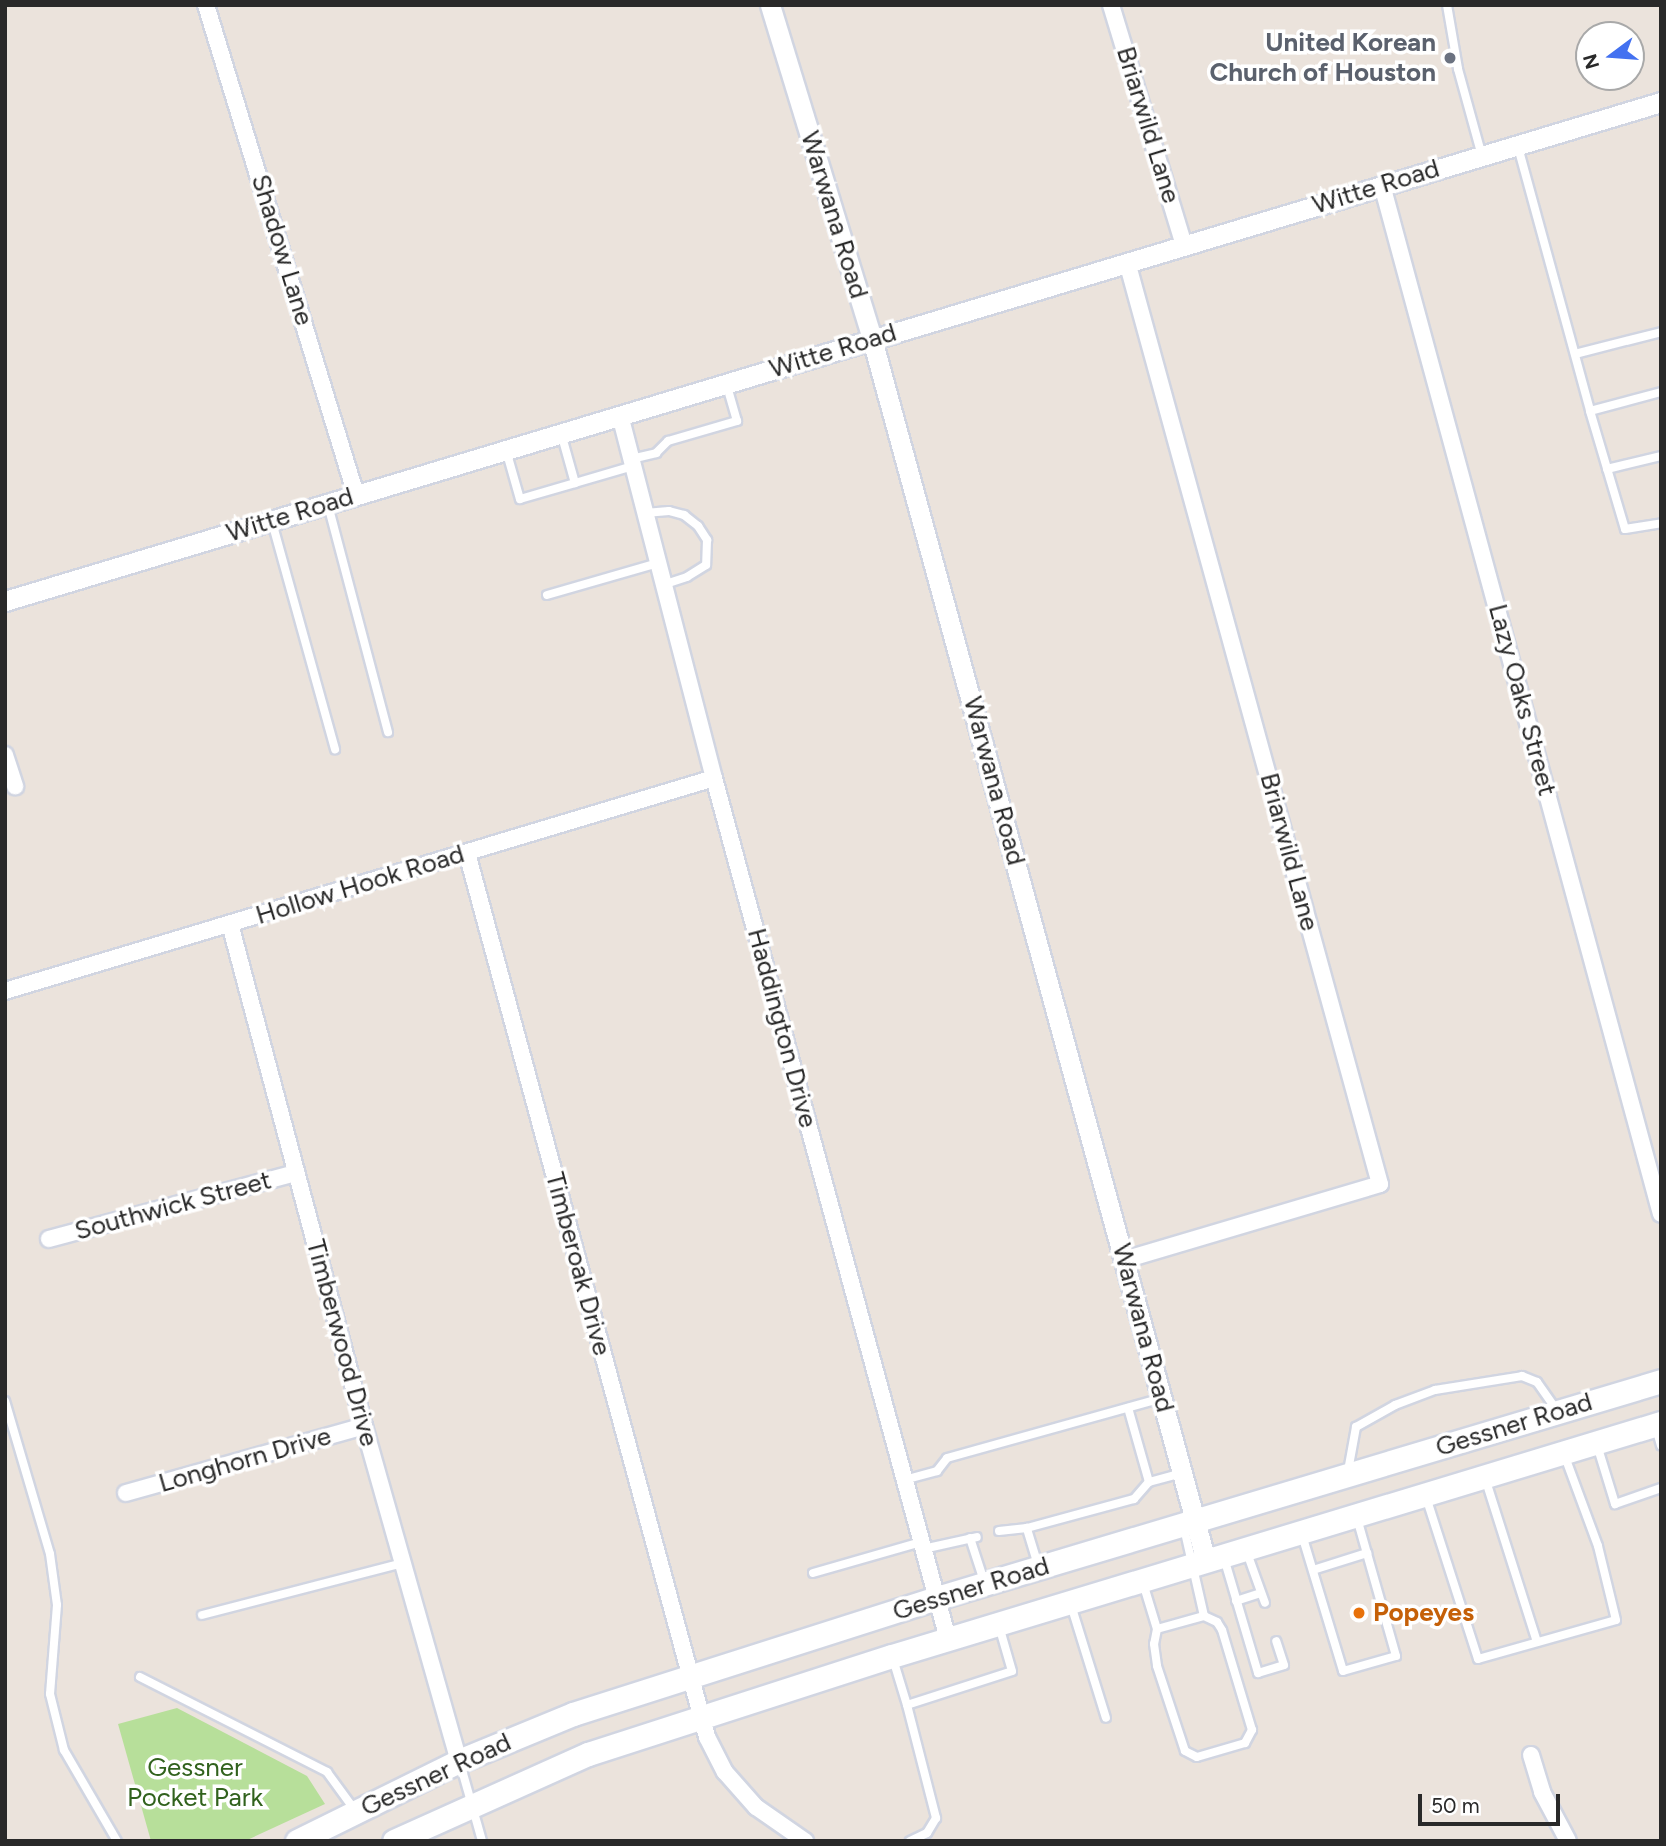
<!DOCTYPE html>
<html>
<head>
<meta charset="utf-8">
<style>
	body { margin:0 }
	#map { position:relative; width:1666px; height:1846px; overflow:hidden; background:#ebe3dc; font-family:Figtree,sans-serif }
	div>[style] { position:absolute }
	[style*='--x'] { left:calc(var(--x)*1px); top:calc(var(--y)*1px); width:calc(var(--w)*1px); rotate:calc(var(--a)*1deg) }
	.green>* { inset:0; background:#b7df9a }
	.roads { filter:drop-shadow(2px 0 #d1d5e1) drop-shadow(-2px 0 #d1d5e1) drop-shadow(0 2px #d1d5e1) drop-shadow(0 -2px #d1d5e1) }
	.service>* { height:8px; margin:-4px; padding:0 4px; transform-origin:4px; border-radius:4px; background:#fff }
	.minor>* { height:16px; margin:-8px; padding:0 8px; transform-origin:8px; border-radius:8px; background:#fff }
	.tertiary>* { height:19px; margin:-9.5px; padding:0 9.5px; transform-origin:9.5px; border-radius:9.5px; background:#fff }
	.secondary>* { height:23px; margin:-11.5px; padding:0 11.5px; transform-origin:11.5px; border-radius:11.5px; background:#fff }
	.dots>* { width:19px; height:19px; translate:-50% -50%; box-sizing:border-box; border:4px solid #fff; border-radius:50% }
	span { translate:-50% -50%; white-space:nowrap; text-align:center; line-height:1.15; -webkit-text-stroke:7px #fff; paint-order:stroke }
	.worship-label { font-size:26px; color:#5b616d; font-weight:700 }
	.right { translate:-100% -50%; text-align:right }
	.street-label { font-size:26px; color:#292929 }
	.food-label { font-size:26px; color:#c56008; font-weight:700 }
	.left { translate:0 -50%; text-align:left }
	.park-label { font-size:26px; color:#31621d }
	.frame { position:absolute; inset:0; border:7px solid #292929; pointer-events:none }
	.north { position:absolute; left:1575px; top:21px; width:70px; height:70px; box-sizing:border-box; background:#fff; border:2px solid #a9a9a9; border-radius:50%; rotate:254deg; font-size:19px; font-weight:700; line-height:28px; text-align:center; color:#292929 }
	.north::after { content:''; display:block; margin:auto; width:24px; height:32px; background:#4371f0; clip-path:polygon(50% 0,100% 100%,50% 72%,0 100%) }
	.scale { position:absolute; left:1418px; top:1794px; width:142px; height:32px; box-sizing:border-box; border:4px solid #292929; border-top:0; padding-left:9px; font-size:21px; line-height:24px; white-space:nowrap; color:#292929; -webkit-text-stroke:5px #fff; paint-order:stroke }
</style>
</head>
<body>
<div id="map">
	<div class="green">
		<i style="clip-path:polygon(177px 1708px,307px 1776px,325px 1804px,245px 1841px,151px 1841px,118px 1724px)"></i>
	</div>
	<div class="roads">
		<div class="service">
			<i style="--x:1447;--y:5;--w:65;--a:80.2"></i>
			<i style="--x:1458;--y:69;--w:90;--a:74.6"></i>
			<i style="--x:1518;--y:147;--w:274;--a:74.7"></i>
			<i style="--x:1575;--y:354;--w:89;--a:-14.3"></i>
			<i style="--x:1661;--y:392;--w:73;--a:165"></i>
			<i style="--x:1590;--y:411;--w:123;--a:73.5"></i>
			<i style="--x:1625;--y:529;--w:36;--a:-9"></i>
			<i style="--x:561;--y:433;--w:52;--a:74.4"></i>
			<i style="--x:575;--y:483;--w:60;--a:-16.3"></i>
			<i style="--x:506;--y:450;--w:51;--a:74.1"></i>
			<i style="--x:520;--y:499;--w:57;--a:-16.2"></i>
			<i style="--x:631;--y:459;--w:26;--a:-13"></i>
			<i style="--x:656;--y:453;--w:17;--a:-45"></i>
			<i style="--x:668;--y:441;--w:72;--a:-16.2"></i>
			<i style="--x:737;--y:421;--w:40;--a:-106"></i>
			<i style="--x:1607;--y:469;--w:56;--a:-13.5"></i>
			<i style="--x:328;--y:505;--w:235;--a:75.2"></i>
			<i style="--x:645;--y:513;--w:24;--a:-5"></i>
			<i style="--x:669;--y:511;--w:16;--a:15"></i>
			<i style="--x:684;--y:515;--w:18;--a:38"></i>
			<i style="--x:698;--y:526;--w:17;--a:57"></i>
			<i style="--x:707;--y:540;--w:25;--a:92"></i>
			<i style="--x:706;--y:565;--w:22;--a:148"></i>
			<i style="--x:687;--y:577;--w:25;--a:162"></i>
			<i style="--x:272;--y:522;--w:236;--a:74.5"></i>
			<i style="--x:547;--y:595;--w:116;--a:-16.1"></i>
			<i style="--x:5;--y:1401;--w:159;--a:73.6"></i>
			<i style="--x:50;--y:1554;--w:51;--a:82.2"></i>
			<i style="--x:57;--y:1605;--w:89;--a:94.5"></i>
			<i style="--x:50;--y:1694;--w:58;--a:76"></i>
			<i style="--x:64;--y:1750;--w:105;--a:59.8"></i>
			<i style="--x:1656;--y:1428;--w:18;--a:74"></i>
			<i style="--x:1597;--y:1445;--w:62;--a:73"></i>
			<i style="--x:1615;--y:1504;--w:49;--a:-19.2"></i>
			<i style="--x:1348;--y:1471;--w:45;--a:-79.7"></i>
			<i style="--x:1356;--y:1427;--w:45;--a:-29.4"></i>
			<i style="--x:1395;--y:1405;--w:43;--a:-20.6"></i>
			<i style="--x:1435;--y:1390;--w:88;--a:-9.1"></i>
			<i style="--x:1522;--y:1376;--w:16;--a:22"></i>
			<i style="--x:1537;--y:1382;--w:33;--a:55"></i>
			<i style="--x:1485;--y:1478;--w:172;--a:72.4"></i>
			<i style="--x:904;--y:1480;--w:34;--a:-15"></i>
			<i style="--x:937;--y:1471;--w:16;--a:-52"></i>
			<i style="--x:947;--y:1458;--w:223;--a:-15.6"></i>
			<i style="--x:1149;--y:1482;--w:35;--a:-15"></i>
			<i style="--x:1426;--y:1497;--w:170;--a:72.2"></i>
			<i style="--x:1478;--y:1659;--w:143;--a:-15.8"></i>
			<i style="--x:1616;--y:1620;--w:76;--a:-103.7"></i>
			<i style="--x:1598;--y:1546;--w:98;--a:-110.3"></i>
			<i style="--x:999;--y:1531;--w:28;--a:-6"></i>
			<i style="--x:1302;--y:1535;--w:142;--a:73.2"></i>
			<i style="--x:1343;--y:1671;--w:55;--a:-15.8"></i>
			<i style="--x:1396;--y:1656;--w:143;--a:-105.8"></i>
			<i style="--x:970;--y:1538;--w:45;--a:72"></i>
			<i style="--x:923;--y:1549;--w:55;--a:-12.5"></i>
			<i style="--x:1246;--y:1550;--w:56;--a:70.3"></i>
			<i style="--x:1224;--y:1558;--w:120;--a:73.5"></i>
			<i style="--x:1258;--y:1673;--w:27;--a:-17"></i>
			<i style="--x:1284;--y:1665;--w:25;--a:-108"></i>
			<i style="--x:1038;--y:1565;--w:39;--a:-107"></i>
			<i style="--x:1027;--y:1528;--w:111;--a:-15.2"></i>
			<i style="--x:1134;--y:1499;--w:23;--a:-49"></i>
			<i style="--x:1149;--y:1482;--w:77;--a:-105.8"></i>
			<i style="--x:1313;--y:1570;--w:57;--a:-17.5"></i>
			<i style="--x:813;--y:1573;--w:112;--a:-16"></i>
			<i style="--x:1143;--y:1583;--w:48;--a:73.1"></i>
			<i style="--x:1157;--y:1629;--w:49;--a:-15.5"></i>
			<i style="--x:1204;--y:1616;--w:90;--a:-102.8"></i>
			<i style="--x:1236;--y:1601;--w:26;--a:-18"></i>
			<i style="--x:1071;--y:1605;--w:118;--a:72.8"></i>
			<i style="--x:202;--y:1615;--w:208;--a:-14.5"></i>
			<i style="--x:1157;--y:1629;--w:15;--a:101"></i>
			<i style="--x:1154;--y:1644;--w:22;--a:82"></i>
			<i style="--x:1157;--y:1666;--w:89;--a:71.8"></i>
			<i style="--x:1185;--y:1751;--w:13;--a:27"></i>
			<i style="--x:1197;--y:1757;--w:50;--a:-16.3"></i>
			<i style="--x:1245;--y:1743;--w:15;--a:-62"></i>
			<i style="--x:1252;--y:1730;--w:104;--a:-106.7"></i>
			<i style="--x:1222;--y:1630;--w:9;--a:-122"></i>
			<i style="--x:1217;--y:1622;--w:14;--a:-155"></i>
			<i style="--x:893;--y:1659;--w:48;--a:73.1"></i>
			<i style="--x:907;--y:1705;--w:110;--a:-17.9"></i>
			<i style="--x:1012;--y:1671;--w:47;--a:-106.1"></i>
			<i style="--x:140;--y:1677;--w:210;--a:26.9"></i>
			<i style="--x:327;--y:1772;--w:46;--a:53.9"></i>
			<i style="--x:907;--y:1705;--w:117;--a:75.6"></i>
			<i style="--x:936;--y:1818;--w:17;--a:121"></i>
			<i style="--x:927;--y:1833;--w:19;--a:155"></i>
			<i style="--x:460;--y:1763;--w:81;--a:74.2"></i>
		</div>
		<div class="minor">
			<i style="--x:206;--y:5;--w:512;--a:72.98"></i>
			<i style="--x:1111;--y:5;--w:251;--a:73.1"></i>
			<i style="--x:1382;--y:185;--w:1066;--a:74.83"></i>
			<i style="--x:620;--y:415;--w:375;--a:75.5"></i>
			<i style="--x:714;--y:778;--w:892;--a:74.8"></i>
			<i style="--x:5;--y:755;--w:33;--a:72"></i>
			<i style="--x:467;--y:853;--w:916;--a:74.81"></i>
			<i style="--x:707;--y:1737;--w:39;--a:63"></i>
			<i style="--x:725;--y:1772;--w:47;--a:48.5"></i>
			<i style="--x:756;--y:1807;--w:60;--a:34.8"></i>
			<i style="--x:230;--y:924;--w:520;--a:75.05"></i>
			<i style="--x:364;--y:1426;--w:348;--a:74.2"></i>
			<i style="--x:5;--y:991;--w:740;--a:-16.72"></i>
			<i style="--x:49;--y:1239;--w:256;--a:-15"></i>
			<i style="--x:1124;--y:1260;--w:267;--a:-16.5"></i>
			<i style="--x:1380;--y:1184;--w:956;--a:-105.34"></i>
			<i style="--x:126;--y:1493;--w:247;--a:-15.7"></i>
			<i style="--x:1531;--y:1755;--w:39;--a:73"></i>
			<i style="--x:1542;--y:1792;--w:55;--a:62"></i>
		</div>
		<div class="tertiary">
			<i style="--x:770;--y:5;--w:349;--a:73"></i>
			<i style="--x:872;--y:339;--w:1267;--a:74.71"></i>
			<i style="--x:5;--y:601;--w:1730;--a:-16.77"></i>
		</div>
		<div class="secondary">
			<i style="--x:297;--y:1841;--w:181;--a:-26.3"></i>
			<i style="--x:459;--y:1761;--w:123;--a:-22.4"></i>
			<i style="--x:573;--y:1714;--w:382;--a:-17.7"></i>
			<i style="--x:937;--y:1598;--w:756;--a:-16.68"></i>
			<i style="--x:394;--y:1841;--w:213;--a:-24.2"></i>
			<i style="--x:588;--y:1754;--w:319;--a:-17.9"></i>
			<i style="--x:892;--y:1656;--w:804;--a:-16.86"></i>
		</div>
	</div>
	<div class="dots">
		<i style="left:1450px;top:58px;background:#6b7280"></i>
		<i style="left:1359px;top:1613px;background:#e8710a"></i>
	</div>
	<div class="worship-label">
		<span class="right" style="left:1436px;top:58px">United Korean<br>Church of Houston</span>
	</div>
	<div class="street-label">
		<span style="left:1148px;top:125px;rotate:73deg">Briarwild Lane</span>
		<span style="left:1376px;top:187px;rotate:-17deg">Witte Road</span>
		<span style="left:834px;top:215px;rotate:73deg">Warwana Road</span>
		<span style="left:282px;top:250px;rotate:73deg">Shadow Lane</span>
		<span style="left:833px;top:351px;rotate:-17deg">Witte Road</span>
		<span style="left:290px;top:515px;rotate:-17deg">Witte Road</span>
		<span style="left:1522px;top:700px;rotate:75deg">Lazy Oaks Street</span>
		<span style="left:994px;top:781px;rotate:75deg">Warwana Road</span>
		<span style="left:1289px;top:852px;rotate:75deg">Briarwild Lane</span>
		<span style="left:360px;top:885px;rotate:-17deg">Hollow Hook Road</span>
		<span style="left:782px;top:1028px;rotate:75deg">Haddington Drive</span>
		<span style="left:173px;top:1206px;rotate:-15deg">Southwick Street</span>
		<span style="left:578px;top:1264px;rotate:75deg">Timberoak Drive</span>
		<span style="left:1143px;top:1328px;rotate:75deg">Warwana Road</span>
		<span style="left:342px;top:1343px;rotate:75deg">Timberwood Drive</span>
		<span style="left:1514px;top:1425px;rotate:-17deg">Gessner Road</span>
		<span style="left:245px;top:1460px;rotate:-16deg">Longhorn Drive</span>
		<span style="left:971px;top:1589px;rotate:-17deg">Gessner Road</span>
		<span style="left:436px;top:1775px;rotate:-25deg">Gessner Road</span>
	</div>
	<div class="food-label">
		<span class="left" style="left:1373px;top:1613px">Popeyes</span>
	</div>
	<div class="park-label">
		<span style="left:195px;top:1783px">Gessner<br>Pocket Park</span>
	</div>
	<div class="frame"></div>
	<div class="north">N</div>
	<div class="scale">50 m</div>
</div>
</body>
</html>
